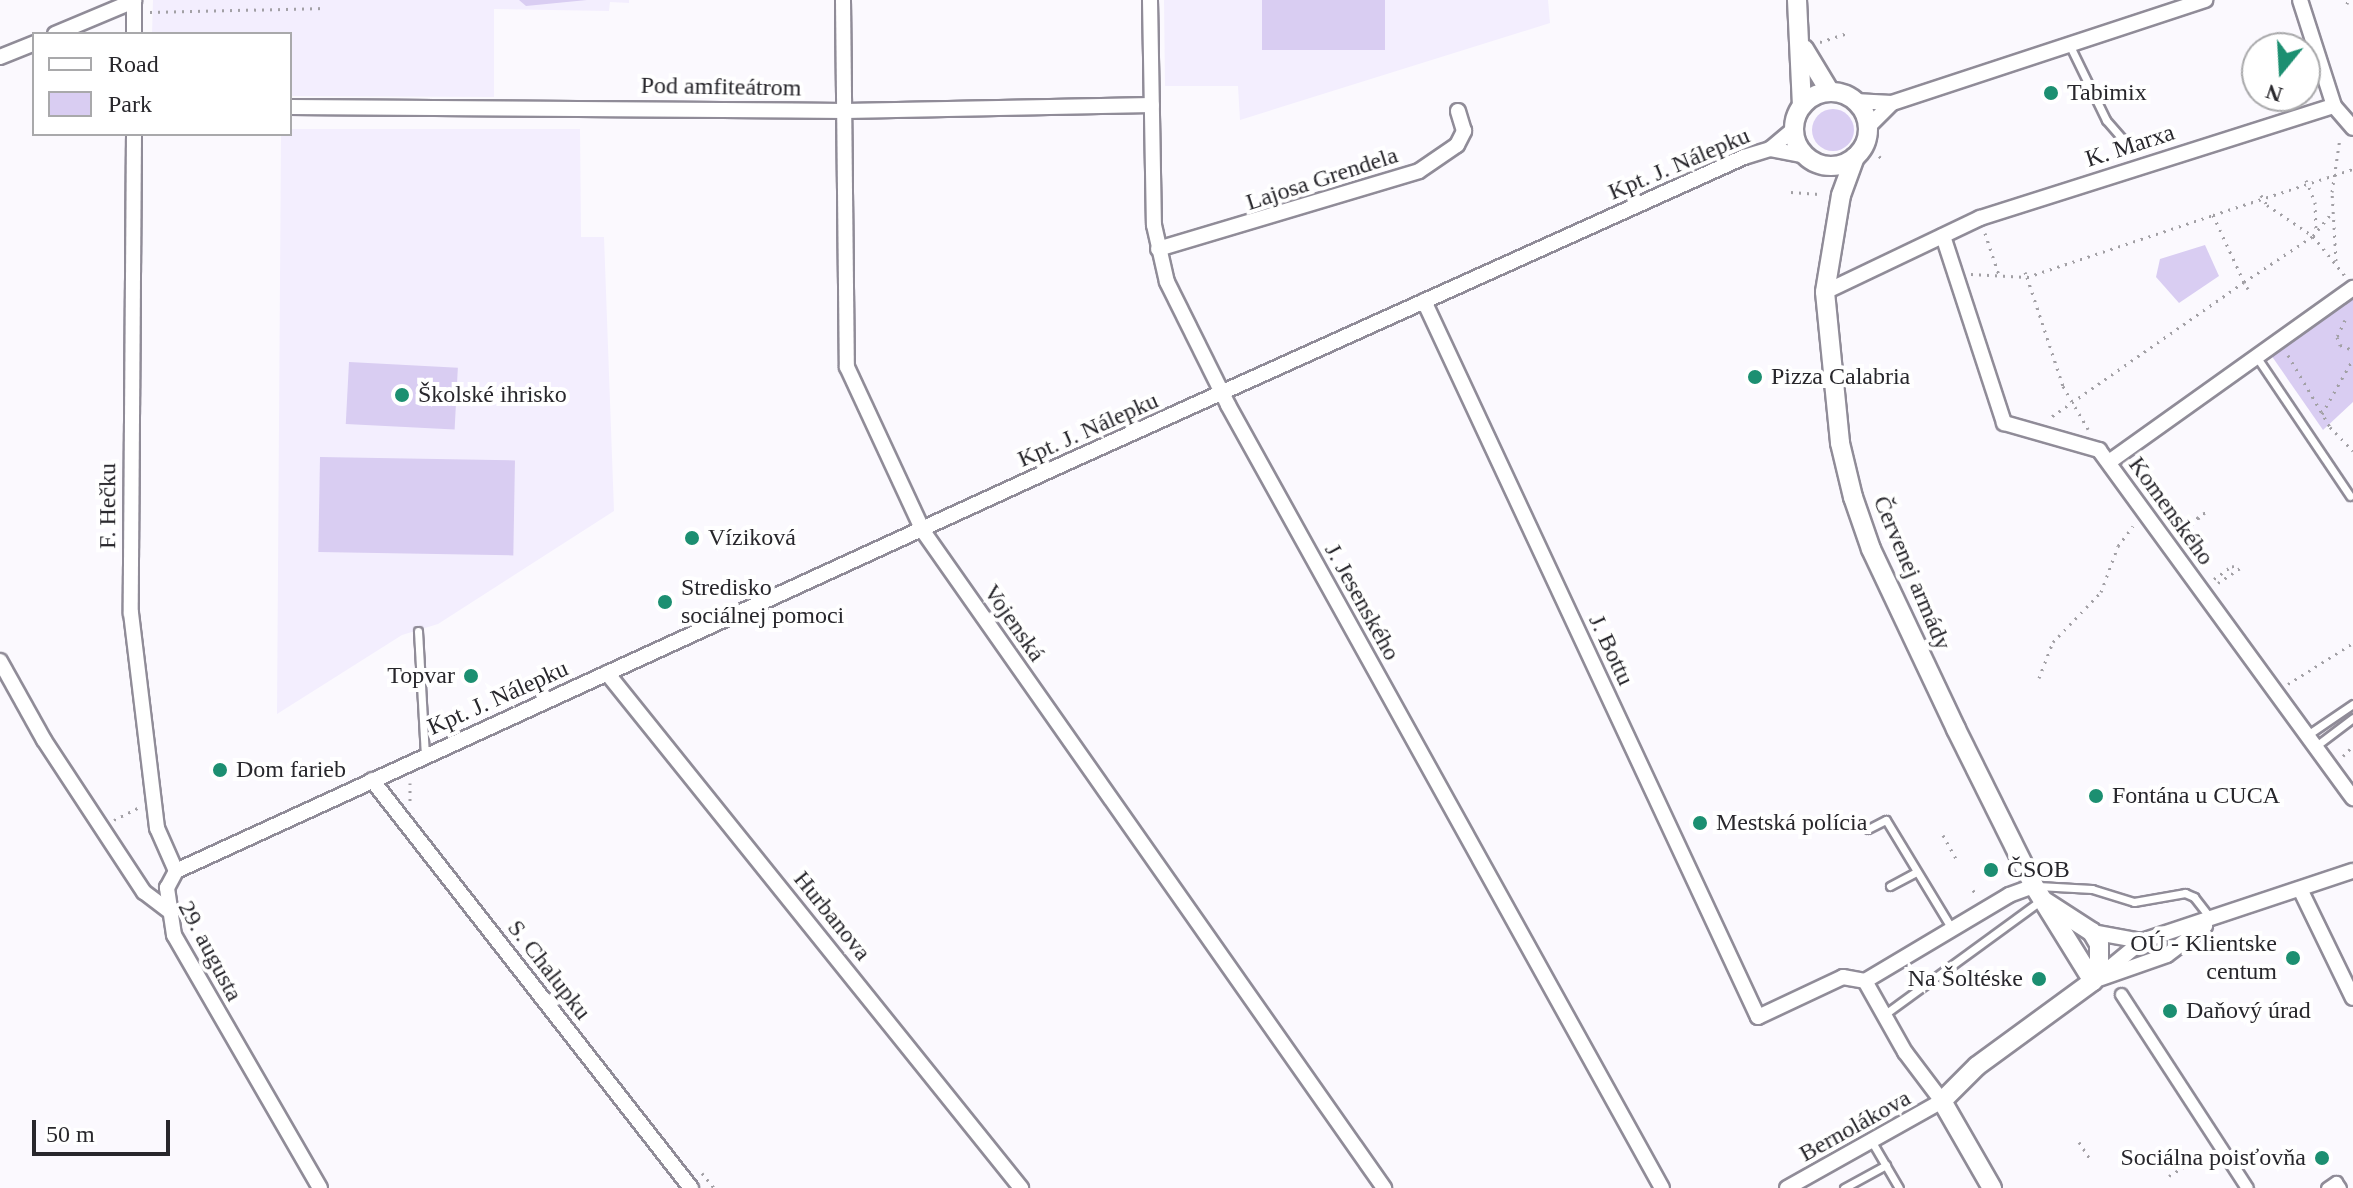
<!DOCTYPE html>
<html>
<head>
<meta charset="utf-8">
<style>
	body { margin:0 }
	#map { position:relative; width:2353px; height:1188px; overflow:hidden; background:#fbf9fe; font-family:Georgia,serif }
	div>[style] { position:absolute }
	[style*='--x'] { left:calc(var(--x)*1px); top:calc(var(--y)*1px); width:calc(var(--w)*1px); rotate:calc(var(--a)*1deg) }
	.built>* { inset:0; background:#f3eefe }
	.green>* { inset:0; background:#d9cdf2; transform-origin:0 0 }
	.round { border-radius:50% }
	.path>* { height:3px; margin-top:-1.5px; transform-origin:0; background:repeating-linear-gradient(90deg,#a2a0a5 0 2px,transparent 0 8px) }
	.roads { filter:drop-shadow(2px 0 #908c98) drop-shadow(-2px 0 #908c98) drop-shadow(0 2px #908c98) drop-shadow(0 -2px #908c98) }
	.service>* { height:7px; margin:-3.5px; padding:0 3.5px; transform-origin:3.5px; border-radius:3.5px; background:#fff }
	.pedestrian>* { height:11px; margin:-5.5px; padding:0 5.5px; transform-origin:5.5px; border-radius:5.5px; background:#fff }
	.minor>* { height:14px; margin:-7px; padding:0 7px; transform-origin:7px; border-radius:7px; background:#fff }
	.tertiary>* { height:18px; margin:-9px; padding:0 9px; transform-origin:9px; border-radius:9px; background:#fff }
	.tertiary>.ring { margin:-9px; padding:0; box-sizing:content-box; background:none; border:18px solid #fff; border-radius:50% }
	.dots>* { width:22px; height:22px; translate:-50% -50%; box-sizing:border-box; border:4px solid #fff; border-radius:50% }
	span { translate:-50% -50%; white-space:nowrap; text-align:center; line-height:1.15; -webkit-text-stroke:8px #fff; paint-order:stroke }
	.street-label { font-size:24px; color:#28272c }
	.poi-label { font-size:24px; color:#28272c }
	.left { translate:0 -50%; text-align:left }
	.right { translate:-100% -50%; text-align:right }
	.legend { position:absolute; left:32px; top:32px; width:260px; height:104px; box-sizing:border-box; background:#fff; border:2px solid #a9a9ab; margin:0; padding:10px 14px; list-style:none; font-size:24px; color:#28272c }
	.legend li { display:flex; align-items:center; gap:16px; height:40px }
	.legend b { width:40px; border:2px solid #a9a9ab }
	.north { position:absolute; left:2241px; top:32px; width:80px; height:80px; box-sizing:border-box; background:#fff; border:2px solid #a9a9ab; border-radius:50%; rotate:198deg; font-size:22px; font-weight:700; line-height:32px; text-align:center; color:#28272c }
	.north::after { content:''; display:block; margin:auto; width:28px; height:36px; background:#1c8f71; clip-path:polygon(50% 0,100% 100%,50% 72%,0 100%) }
	.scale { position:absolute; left:32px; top:1120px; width:138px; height:36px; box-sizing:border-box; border:4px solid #28272c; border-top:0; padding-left:10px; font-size:24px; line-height:28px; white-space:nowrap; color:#28272c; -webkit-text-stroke:6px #fff; paint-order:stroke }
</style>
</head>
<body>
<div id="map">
	<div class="built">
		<i style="clip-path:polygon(153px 0,629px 0,629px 3px,610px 2px,609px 11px,494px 9px,494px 97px,290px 96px,290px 34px,152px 34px)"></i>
		<i style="clip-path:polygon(1164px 0,1548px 0,1550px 23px,1240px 120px,1238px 86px,1165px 86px)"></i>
		<i style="clip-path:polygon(290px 129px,580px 129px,581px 237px,604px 237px,614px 511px,438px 624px,402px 635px,277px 714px,281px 134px,290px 134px)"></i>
	</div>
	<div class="green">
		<i style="clip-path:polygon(519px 0,587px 0,526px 6px)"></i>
		<i style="left:1262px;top:0;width:123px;height:50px"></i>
		<i class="round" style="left:1812px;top:109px;width:42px;height:42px"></i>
		<i style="clip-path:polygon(2205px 245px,2219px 276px,2179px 303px,2156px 277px,2160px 259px)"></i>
		<i style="clip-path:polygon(2353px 297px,2353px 402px,2323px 430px,2271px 355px)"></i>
		<i style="left:349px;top:362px;width:109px;height:62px;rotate:3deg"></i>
		<i style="left:320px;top:457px;width:195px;height:95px;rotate:1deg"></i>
	</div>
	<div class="path">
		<i style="--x:2347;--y:4;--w:4;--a:-76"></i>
		<i style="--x:150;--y:12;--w:176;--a:-1.3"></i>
		<i style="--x:1820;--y:42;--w:29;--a:-18"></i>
		<i style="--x:1879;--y:156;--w:7;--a:45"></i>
		<i style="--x:2306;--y:180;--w:24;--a:68"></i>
		<i style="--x:2315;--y:202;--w:28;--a:88"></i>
		<i style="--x:1791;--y:192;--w:32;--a:4"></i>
		<i style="--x:2261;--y:195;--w:12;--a:59"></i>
		<i style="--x:2267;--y:205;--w:55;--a:34"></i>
		<i style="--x:2313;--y:236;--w:28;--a:-51"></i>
		<i style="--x:2213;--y:215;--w:147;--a:-18.2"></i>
		<i style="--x:1985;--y:233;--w:47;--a:71.6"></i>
		<i style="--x:2336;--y:261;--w:69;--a:-93.3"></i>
		<i style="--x:2332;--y:192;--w:55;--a:-81.6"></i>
		<i style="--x:2025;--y:272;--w:5;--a:68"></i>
		<i style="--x:2027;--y:277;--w:196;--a:-18.4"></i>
		<i style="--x:2213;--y:215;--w:74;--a:65.2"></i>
		<i style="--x:2244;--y:282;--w:239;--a:145"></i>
		<i style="--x:1971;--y:274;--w:56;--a:3.1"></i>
		<i style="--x:2027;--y:277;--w:115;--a:71.7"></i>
		<i style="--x:2063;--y:386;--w:50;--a:59.8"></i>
		<i style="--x:2248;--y:289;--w:8;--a:-120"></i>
		<i style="--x:2244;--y:282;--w:83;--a:-33.7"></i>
		<i style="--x:2313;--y:236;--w:51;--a:51.3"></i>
		<i style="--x:2345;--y:320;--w:19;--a:115"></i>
		<i style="--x:2337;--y:337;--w:9;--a:69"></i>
		<i style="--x:2340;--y:345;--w:14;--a:21"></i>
		<i style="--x:2288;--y:355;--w:83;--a:59.7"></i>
		<i style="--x:2330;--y:427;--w:33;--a:46"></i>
		<i style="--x:2322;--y:414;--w:63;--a:-60.6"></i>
		<i style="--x:2177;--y:532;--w:35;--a:-35"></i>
		<i style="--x:2180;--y:535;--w:31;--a:-42"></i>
		<i style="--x:2214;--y:579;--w:22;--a:-36"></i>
		<i style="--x:2232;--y:566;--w:6;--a:18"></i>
		<i style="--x:2218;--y:583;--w:30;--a:-34"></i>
		<i style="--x:2039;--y:678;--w:39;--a:-69"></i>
		<i style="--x:2053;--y:642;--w:69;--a:-46.2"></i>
		<i style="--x:2101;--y:592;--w:49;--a:-69.7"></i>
		<i style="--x:2118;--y:546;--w:25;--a:-53"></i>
		<i style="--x:2288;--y:684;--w:77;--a:-32.2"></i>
		<i style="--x:2343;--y:756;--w:14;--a:-45"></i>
		<i style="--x:410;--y:783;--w:20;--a:90"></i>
		<i style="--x:114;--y:820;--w:29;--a:-27"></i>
		<i style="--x:1943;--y:835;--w:31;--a:61"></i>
		<i style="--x:1973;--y:890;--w:4;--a:56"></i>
		<i style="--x:2079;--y:1142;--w:20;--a:57"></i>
		<i style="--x:702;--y:1173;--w:19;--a:51"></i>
		<i style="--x:2169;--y:1176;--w:46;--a:-31.6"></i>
	</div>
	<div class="roads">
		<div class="service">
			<i style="--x:2069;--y:44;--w:85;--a:64"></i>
			<i style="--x:2106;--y:120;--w:30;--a:49"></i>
			<i style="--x:2258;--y:359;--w:165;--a:56.1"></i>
			<i style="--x:418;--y:631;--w:124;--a:86.8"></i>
			<i style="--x:2306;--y:736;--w:57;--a:-34.2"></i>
			<i style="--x:2316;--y:746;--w:46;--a:-37.1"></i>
			<i style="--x:1868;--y:829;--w:20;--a:-27"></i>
			<i style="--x:1886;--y:820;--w:127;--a:58.8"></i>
			<i style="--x:1890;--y:886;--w:30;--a:-28"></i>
			<i style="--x:2038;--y:886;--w:54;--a:3.2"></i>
			<i style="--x:2092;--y:889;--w:44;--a:17.2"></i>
			<i style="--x:2134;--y:902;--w:52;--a:-10"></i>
			<i style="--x:2185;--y:893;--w:10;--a:24"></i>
			<i style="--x:2194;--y:897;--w:28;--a:52"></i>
			<i style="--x:1885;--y:1014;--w:192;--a:-36.1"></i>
			<i style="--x:1872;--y:1142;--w:53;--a:59.6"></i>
			<i style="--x:1844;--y:1188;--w:48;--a:-28.7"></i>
		</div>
		<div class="pedestrian">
			<i style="--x:2121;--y:994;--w:231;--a:57"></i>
			<i style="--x:2327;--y:1188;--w:11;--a:-34"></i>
			<i style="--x:2336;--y:1182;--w:7;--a:56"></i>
		</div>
		<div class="minor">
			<i style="--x:134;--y:0;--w:34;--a:90"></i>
			<i style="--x:843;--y:0;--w:367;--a:89.4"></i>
			<i style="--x:847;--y:367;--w:181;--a:65.1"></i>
			<i style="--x:923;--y:531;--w:803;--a:54.94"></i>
			<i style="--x:1150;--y:0;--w:225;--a:89"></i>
			<i style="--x:1154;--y:225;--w:58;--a:77.2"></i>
			<i style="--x:1167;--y:282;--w:137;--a:63.6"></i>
			<i style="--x:1228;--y:405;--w:895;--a:61"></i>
			<i style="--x:2300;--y:0;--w:111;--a:72.2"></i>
			<i style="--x:2334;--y:106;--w:29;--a:49"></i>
			<i style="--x:55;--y:34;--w:86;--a:-22.7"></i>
			<i style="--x:0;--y:57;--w:37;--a:-22"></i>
			<i style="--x:1855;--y:101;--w:37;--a:3"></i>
			<i style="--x:1892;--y:103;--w:330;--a:-18.2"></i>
			<i style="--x:290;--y:107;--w:555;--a:0.41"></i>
			<i style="--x:845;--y:111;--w:307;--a:-1.1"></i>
			<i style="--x:1868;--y:127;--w:34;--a:-45"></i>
			<i style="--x:134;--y:134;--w:479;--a:90.4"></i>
			<i style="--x:131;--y:613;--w:217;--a:83.1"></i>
			<i style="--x:157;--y:828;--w:47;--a:66.2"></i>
			<i style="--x:1770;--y:149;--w:36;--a:11"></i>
			<i style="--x:1943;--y:236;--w:197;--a:71.9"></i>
			<i style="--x:2004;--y:423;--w:99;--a:15.9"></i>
			<i style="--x:2099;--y:450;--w:431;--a:53.9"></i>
			<i style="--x:1158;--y:249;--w:272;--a:-16.6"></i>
			<i style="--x:1419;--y:171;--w:46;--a:-34.4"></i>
			<i style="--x:1457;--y:145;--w:16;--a:-63"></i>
			<i style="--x:1464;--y:131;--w:21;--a:-107"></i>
			<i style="--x:1825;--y:292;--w:172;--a:-25.5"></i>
			<i style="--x:1980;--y:218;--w:371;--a:-17.6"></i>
			<i style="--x:1424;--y:301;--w:790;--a:64.99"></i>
			<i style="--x:1758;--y:1017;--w:94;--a:-25.2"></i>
			<i style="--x:1843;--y:977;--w:22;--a:10"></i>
			<i style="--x:1865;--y:981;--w:168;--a:-30.8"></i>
			<i style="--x:2009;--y:895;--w:27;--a:-20"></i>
			<i style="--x:2109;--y:462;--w:300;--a:-35.5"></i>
			<i style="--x:0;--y:661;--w:90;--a:60.9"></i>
			<i style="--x:44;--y:740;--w:182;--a:56.7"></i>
			<i style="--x:144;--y:892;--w:30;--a:37"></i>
			<i style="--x:607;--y:673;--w:661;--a:51.2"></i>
			<i style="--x:372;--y:780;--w:518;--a:51.98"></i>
			<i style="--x:2300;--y:889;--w:121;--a:64.1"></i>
			<i style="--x:2092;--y:932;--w:51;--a:10.2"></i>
			<i style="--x:2095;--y:980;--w:61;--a:-39.7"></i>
			<i style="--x:2142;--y:941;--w:222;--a:-18.4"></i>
			<i style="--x:2096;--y:980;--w:75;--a:-19.4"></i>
			<i style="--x:2167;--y:955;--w:48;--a:-37.3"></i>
			<i style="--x:320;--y:1188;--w:292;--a:-120"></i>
			<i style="--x:174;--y:935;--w:48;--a:-98.5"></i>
			<i style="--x:167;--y:888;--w:19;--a:-62"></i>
			<i style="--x:176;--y:871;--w:984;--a:-24.64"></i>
			<i style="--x:1070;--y:461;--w:739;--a:-24.28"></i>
			<i style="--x:1744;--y:157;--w:27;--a:-17"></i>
			<i style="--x:1770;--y:149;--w:31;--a:-40"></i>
			<i style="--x:1787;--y:1188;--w:178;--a:-29.3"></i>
			<i style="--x:1942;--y:1101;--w:61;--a:-127.1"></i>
			<i style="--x:1905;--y:1052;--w:81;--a:-119.4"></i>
		</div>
		<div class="tertiary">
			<i style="--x:1797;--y:0;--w:105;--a:87.3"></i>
			<i style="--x:1804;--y:49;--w:50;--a:58.8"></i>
			<i class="ring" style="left:1794px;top:92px;width:56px;height:56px"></i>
			<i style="--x:1855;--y:157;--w:40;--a:110.2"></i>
			<i style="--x:1841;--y:195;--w:98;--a:99.4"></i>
			<i style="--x:1825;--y:292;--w:152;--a:84.3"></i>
			<i style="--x:1840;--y:443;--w:56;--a:76.5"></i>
			<i style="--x:1853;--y:497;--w:55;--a:70.9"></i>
			<i style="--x:1871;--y:549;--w:199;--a:64.7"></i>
			<i style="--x:1956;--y:729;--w:175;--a:63.6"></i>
			<i style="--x:2034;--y:886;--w:112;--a:58.2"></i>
			<i style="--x:1992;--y:1188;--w:100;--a:-119.9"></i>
			<i style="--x:1942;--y:1101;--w:49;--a:-45"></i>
			<i style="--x:1977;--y:1066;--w:144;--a:-36.2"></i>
			<i style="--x:2093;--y:981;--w:14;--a:-65"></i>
			<i style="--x:2099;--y:968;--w:24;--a:-90"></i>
			<i style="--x:2099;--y:944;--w:14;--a:-120"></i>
			<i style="--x:2092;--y:932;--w:57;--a:-147.1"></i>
		</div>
	</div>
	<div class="dots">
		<i style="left:2051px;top:93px;background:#1c8f71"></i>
		<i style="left:1755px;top:377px;background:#1c8f71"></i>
		<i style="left:402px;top:395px;background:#1c8f71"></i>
		<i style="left:692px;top:538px;background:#1c8f71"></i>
		<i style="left:665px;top:602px;background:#1c8f71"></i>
		<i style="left:471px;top:676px;background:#1c8f71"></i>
		<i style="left:220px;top:770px;background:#1c8f71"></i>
		<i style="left:2096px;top:796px;background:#1c8f71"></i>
		<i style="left:1700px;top:823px;background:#1c8f71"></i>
		<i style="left:1991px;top:870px;background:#1c8f71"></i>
		<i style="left:2293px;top:958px;background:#1c8f71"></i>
		<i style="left:2039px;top:979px;background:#1c8f71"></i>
		<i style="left:2170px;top:1011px;background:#1c8f71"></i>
		<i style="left:2322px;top:1158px;background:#1c8f71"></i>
	</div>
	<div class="street-label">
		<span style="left:721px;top:87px;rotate:1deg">Pod amfiteátrom</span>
		<span style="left:2130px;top:146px;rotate:-18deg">K. Marxa</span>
		<span style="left:1679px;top:164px;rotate:-23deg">Kpt. J. Nálepku</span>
		<span style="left:1322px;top:179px;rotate:-18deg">Lajosa Grendela</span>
		<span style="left:1088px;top:430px;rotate:-24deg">Kpt. J. Nálepku</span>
		<span style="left:108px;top:506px;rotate:-90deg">F. Hečku</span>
		<span style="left:2171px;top:511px;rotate:54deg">Komenského</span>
		<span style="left:1912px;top:573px;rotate:67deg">Červenej armády</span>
		<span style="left:1362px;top:602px;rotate:61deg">J. Jesenského</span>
		<span style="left:1014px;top:623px;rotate:55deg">Vojenská</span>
		<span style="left:1611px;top:650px;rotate:65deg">J. Bottu</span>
		<span style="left:498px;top:698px;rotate:-24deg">Kpt. J. Nálepku</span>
		<span style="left:832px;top:916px;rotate:51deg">Hurbanova</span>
		<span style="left:210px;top:951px;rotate:62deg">29. augusta</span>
		<span style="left:549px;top:970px;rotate:52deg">S. Chalupku</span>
		<span style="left:1855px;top:1126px;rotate:-29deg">Bernolákova</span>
	</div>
	<div class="poi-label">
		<span class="left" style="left:2067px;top:93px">Tabimix</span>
		<span class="left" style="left:1771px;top:377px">Pizza Calabria</span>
		<span class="left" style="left:418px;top:395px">Školské ihrisko</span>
		<span class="left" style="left:708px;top:538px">Víziková</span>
		<span class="left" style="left:681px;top:602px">Stredisko<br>sociálnej pomoci</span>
		<span class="right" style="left:455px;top:676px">Topvar</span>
		<span class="left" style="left:236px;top:770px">Dom farieb</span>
		<span class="left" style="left:2112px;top:796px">Fontána u CUCA</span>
		<span class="left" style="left:1716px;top:823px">Mestská polícia</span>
		<span class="left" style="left:2007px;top:870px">ČSOB</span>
		<span class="right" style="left:2277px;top:958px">OÚ - Klientske<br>centum</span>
		<span class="right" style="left:2023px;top:979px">Na Šoltéske</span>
		<span class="left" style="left:2186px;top:1011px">Daňový úrad</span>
		<span class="right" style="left:2306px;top:1158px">Sociálna poisťovňa</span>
	</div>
	<ul class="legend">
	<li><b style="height:10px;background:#fff"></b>Road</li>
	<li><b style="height:22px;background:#d9cdf2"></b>Park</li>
	</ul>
	<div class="north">N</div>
	<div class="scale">50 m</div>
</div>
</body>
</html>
